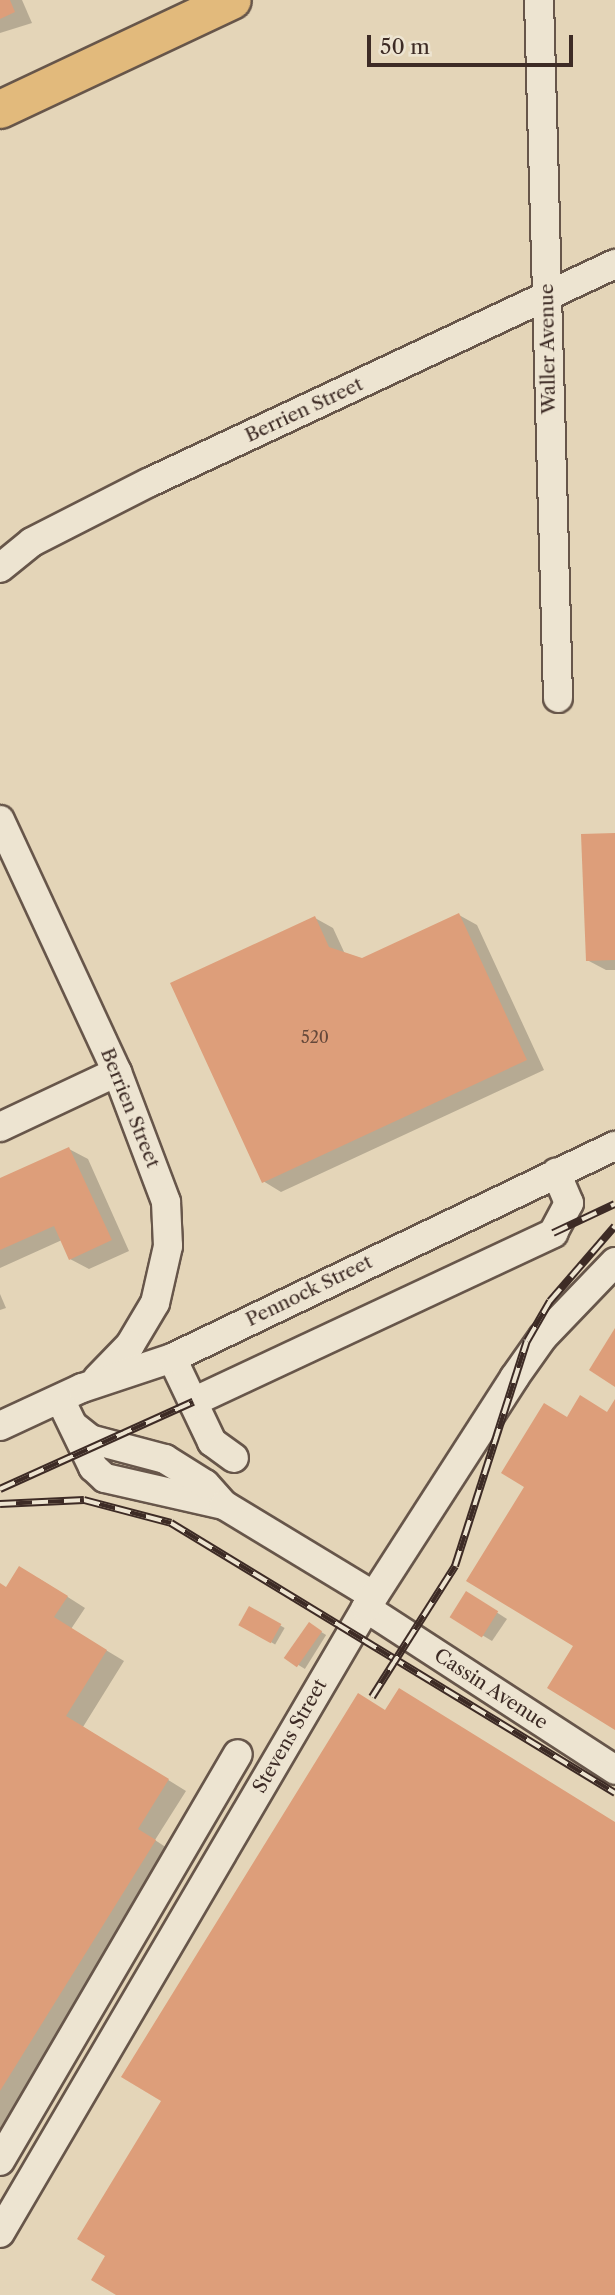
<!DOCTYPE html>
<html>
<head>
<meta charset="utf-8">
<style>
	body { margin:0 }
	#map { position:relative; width:615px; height:2295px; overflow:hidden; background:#e4d5b8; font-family:"Libre Caslon Text",serif }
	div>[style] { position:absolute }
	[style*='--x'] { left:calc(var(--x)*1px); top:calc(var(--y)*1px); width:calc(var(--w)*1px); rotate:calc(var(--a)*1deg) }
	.shadow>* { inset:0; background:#0003; transform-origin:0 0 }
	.building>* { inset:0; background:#dd9e7a; transform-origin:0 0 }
	.roads { filter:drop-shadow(2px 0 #67564a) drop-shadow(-2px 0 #67564a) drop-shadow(0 2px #67564a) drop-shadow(0 -2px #67564a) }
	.minor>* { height:28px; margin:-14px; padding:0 14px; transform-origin:14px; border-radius:14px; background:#ede4d1 }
	.major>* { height:37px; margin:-18.5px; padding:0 18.5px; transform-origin:18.5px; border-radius:18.5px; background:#e2ba7c }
	.rail>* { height:8px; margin-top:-4px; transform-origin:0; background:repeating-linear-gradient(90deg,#ede4d1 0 16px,#3d2b25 0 32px); box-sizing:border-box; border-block:2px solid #3d2b25 }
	span { translate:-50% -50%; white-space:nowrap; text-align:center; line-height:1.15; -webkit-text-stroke:5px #ede4d1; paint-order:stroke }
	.number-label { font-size:16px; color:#65483a }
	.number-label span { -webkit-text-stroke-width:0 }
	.street-label { font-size:19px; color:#3d2b25 }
	.scale { position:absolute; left:367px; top:35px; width:206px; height:32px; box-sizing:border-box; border:4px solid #3d2b25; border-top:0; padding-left:9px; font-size:21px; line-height:24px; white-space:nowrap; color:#3d2b25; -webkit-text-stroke:5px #ede4d1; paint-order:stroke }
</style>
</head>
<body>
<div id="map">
	<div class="shadow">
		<i style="clip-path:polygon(0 0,22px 0,32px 23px,0 33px)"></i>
		<i style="clip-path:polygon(615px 835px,615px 970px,606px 970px,587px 960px)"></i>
		<i style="clip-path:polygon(459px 915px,477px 925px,544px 1070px,281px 1192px,263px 1181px,315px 918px,333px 928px,345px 954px,362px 959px)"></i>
		<i style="clip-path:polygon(69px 1149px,88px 1159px,129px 1251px,89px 1269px,70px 1259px,62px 1240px,0 1268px,0 1180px)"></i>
		<i style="clip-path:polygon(0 1294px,6px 1308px,0 1310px)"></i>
		<i style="clip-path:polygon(38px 1578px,85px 1608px,71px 1629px,124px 1661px,83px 1727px,186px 1791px,155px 1840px,173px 1852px,0 2130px,0 1585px,7px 1589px)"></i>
		<i style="clip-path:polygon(476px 1599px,507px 1619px,492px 1641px,452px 1617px)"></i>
		<i style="left:250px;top:1608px;width:40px;height:19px;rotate:30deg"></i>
		<i style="left:310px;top:1625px;width:19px;height:40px;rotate:32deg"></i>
	</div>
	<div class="building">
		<i style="clip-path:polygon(0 0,10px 0,15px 12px,0 19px)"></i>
		<i style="clip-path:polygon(615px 833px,615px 960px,586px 961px,581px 834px)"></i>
		<i style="clip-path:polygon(459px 913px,527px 1060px,262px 1183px,170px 983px,315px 916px,329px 947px,362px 958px)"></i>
		<i style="clip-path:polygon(69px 1147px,112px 1240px,69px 1260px,54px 1226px,0 1250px,0 1178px)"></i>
		<i style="clip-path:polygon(615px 1328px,615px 1387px,589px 1370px)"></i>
		<i style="clip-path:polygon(580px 1395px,607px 1412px,615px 1399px,615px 1730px,547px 1688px,573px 1646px,466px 1581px,524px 1487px,501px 1473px,544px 1403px,567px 1417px)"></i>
		<i style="clip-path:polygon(19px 1566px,68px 1596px,54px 1617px,107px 1650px,66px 1716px,169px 1779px,138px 1829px,156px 1840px,0 2091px,0 1583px,6px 1587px)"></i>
		<i style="left:466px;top:1591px;width:38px;height:31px;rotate:32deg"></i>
		<i style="left:249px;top:1606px;width:37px;height:22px;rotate:29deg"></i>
		<i style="left:309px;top:1622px;width:16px;height:44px;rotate:35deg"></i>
		<i style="clip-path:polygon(399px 1688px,615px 1822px,615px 2295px,116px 2295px,91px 2280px,105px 2256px,77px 2239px,161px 2101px,121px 2077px,358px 1693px,385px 1710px)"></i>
	</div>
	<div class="roads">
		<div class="minor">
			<i style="--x:539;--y:0;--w:698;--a:88.44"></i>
			<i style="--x:0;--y:568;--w:41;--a:-39.1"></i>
			<i style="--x:32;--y:542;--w:132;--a:-27"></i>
			<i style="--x:150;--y:482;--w:514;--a:-25.12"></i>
			<i style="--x:0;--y:820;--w:278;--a:65.1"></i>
			<i style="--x:117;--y:1072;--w:139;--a:69.3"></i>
			<i style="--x:166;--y:1202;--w:44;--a:87.4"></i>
			<i style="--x:168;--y:1246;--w:58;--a:102.8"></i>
			<i style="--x:155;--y:1303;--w:49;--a:120.8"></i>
			<i style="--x:130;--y:1345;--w:47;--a:134.1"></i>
			<i style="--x:0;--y:1127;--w:129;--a:-25.2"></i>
			<i style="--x:172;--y:1358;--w:93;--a:64.5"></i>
			<i style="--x:212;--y:1442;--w:27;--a:36"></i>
			<i style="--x:60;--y:1399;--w:76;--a:64.1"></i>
			<i style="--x:93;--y:1467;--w:16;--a:43"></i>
			<i style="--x:105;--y:1478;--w:122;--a:12.8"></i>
			<i style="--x:224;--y:1505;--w:28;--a:-132"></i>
			<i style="--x:205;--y:1484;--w:47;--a:-148"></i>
			<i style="--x:165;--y:1459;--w:78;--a:-165.1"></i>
			<i style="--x:90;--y:1439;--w:21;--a:-141"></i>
			<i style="--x:193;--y:1402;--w:398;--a:-25.1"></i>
			<i style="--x:553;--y:1233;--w:34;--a:-62"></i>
			<i style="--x:569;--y:1203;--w:33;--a:-113"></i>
			<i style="--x:0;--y:1426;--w:90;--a:-24.9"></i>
			<i style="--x:82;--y:1388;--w:95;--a:-18.4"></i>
			<i style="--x:172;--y:1358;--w:491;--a:-25.6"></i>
			<i style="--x:224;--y:1505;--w:175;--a:31.2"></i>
			<i style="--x:366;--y:1608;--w:297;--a:33"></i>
			<i style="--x:0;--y:2161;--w:471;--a:-59.7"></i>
			<i style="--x:0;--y:2233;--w:724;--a:-59.65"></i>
			<i style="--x:366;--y:1608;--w:274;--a:-57.2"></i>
			<i style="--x:514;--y:1378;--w:50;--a:-54.7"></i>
			<i style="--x:543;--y:1337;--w:104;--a:-46.2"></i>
		</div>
		<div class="major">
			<i style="--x:0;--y:109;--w:256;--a:-25.2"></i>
		</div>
	</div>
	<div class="rail">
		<i style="--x:553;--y:1233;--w:68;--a:-25.1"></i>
		<i style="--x:0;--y:1489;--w:212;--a:-24.3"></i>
		<i style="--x:0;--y:1504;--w:84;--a:-2.7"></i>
		<i style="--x:84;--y:1500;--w:90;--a:14.8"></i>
		<i style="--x:171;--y:1523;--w:520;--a:31.3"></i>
		<i style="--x:372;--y:1697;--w:155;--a:-57.6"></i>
		<i style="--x:455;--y:1566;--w:236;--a:-72.3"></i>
		<i style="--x:527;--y:1341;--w:46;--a:-60.1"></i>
		<i style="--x:550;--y:1301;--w:99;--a:-49.1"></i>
	</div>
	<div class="number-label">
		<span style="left:315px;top:1037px">520</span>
	</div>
	<div class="street-label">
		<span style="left:548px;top:349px;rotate:-91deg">Waller Avenue</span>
		<span style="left:304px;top:410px;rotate:-25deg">Berrien Street</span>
		<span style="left:130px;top:1108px;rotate:68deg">Berrien Street</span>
		<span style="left:309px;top:1291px;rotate:-26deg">Pennock Street</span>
		<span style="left:491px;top:1689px;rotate:33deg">Cassin Avenue</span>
		<span style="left:290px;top:1736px;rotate:-60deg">Stevens Street</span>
	</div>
	<div class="scale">50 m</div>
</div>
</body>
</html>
